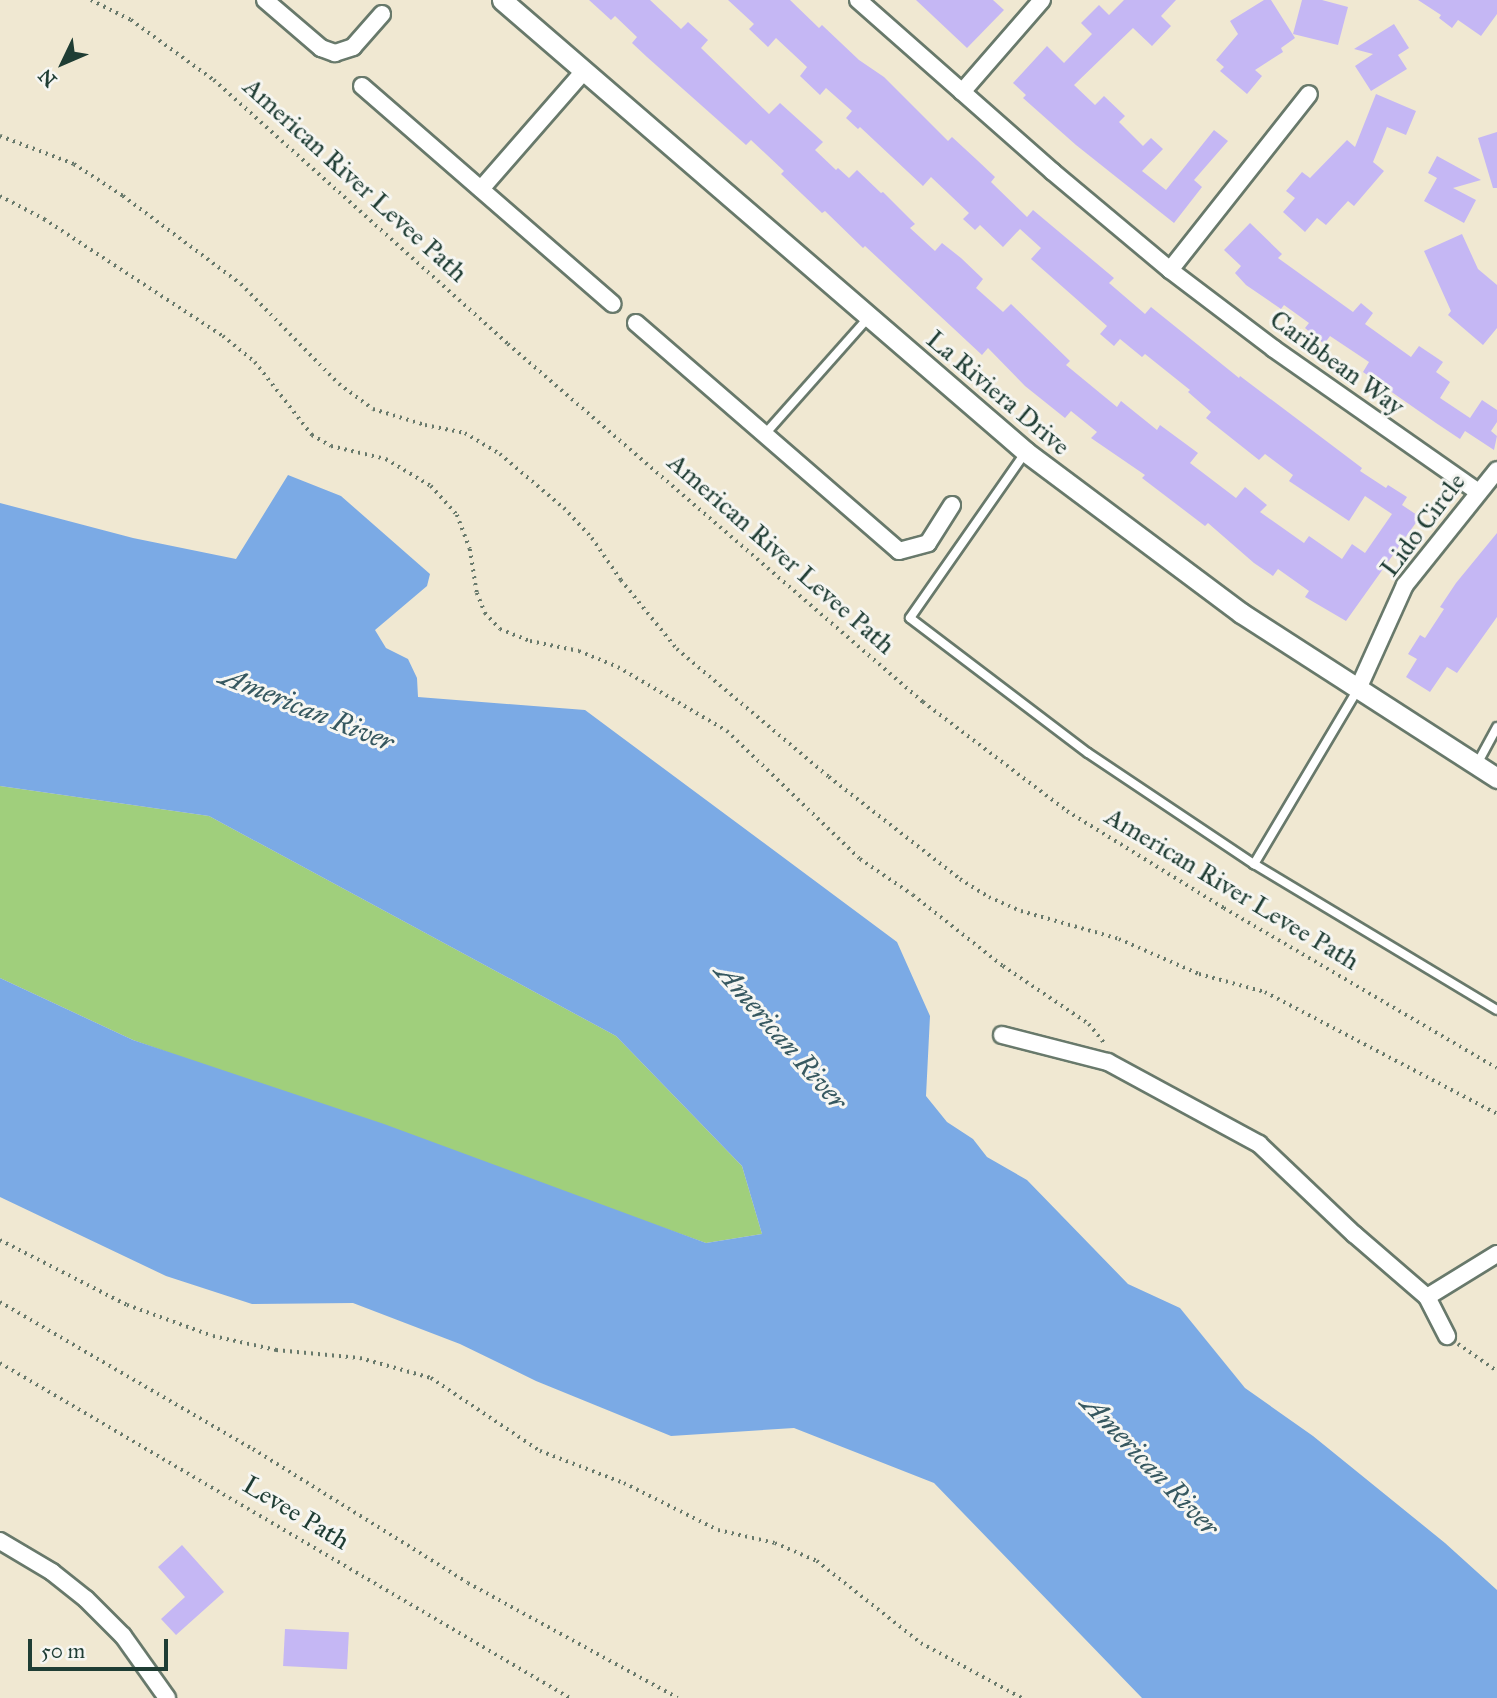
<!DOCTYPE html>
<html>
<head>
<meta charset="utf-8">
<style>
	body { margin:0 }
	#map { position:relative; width:1497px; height:1698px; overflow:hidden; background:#f0e8d2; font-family:"IM FELL Great Primer",serif }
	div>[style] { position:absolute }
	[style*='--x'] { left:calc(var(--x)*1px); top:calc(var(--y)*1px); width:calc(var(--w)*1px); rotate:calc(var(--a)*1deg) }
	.green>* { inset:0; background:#a0cf7c }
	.water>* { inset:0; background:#7baae5 }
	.building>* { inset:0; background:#c5b7f4; transform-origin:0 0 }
	.path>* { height:3.5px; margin-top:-1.75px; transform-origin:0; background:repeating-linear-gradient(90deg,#68796b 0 2px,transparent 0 7px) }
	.roads { filter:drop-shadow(2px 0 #68796b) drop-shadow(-2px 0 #68796b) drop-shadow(0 2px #68796b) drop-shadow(0 -2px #68796b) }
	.service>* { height:8px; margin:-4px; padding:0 4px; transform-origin:4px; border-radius:4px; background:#fff }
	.minor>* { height:16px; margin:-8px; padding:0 8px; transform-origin:8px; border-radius:8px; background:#fff }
	.tertiary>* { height:19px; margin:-9.5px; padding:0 9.5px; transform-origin:9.5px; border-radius:9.5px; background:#fff }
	span { translate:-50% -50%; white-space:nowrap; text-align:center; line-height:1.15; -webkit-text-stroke:6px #f6f6f2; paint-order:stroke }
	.street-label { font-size:26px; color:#1f3d34 }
	.water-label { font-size:28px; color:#365860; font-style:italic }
	.north { position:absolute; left:28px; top:28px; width:70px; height:70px; -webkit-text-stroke:5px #f6f6f2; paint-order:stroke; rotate:226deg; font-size:19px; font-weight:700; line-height:28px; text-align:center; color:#1f3d34 }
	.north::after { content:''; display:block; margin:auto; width:24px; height:32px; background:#1f3d34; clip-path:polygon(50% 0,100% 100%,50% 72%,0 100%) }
	.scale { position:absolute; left:28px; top:1639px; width:140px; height:32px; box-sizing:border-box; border:4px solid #1f3d34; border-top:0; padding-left:9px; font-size:21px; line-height:24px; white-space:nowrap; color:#1f3d34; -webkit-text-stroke:5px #f6f6f2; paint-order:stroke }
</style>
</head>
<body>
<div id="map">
	<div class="green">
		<i style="clip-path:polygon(0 786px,209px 816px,616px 1036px,742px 1166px,762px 1234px,706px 1243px,133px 1040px,0 978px)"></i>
	</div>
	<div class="water">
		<i style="clip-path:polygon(288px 475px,341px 496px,430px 574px,427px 586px,375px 630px,386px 648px,408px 659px,417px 678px,418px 697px,585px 710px,897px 942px,930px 1016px,926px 1096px,947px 1122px,973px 1139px,987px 1157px,1027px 1180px,1128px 1284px,1180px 1308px,1245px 1388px,1313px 1436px,1445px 1543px,1497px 1590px,1497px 1698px,1142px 1698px,934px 1483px,794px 1428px,671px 1436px,536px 1381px,460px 1344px,353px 1303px,252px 1304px,166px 1276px,0 1197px,0 978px,133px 1040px,384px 1124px,706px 1243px,762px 1234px,742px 1166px,616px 1036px,209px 816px,0 786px,0 503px,133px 538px,236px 559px)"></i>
	</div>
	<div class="building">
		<i style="clip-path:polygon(589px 0,650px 0,681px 29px,688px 22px,708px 40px,701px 48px,769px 114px,780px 103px,823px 142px,815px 150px,836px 170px,838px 168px,849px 178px,857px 170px,881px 193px,883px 192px,915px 224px,910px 228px,935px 251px,942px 243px,961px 258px,983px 279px,976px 288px,1003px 312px,1011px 304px,1070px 361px,1066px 365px,1117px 407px,1121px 401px,1157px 430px,1160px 425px,1198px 453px,1190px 463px,1236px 498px,1245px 487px,1267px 505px,1260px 512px,1304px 543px,1309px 536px,1342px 559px,1352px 544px,1365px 553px,1392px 514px,1365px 496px,1349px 521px,1289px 481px,1293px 475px,1265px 454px,1259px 460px,1206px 418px,1211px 412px,1188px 392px,1190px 390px,1145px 354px,1142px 357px,1120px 339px,1114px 346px,1100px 334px,1107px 326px,1031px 259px,1041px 248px,1020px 229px,1003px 247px,980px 225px,975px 230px,963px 219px,969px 213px,931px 177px,923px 186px,860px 127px,858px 129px,846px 118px,852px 111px,826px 88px,820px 95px,800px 76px,807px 67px,776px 38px,768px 47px,749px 29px,754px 24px,728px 0,790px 0,819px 28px,822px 25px,859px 60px,884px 77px,948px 141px,952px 137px,977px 160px,995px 177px,991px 182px,1027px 217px,1033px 210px,1114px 278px,1109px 283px,1145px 314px,1151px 307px,1239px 378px,1240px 376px,1362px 468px,1360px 471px,1386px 488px,1388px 485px,1407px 497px,1402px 505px,1420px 517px,1346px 621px,1305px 597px,1309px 591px,1278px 569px,1273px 576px,1254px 563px,1208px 523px,1205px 526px,1142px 478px,1145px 475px,1091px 438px,1097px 432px,1071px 411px,1065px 418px,1025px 386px,988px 348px,982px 355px,865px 246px,863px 248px,825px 211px,822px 213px,802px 194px,781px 174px,784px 171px,751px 140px,746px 145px,647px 57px,632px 43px,637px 37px,615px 16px,611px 20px)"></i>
		<i style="clip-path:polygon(916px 0,993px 0,1004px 10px,967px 48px)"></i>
		<i style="clip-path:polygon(1124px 0,1176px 0,1161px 16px,1171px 26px,1152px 46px,1133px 28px,1074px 85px,1095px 105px,1104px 96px,1125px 116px,1119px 122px,1143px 146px,1151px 138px,1163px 149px,1142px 171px,1166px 190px,1214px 130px,1228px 141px,1194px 180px,1202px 187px,1174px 223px,1076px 145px,1023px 98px,1026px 95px,1013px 83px,1047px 46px,1064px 63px,1092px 34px,1081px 23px,1099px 5px,1109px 15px)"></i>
		<i style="clip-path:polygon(1264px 0,1271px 0,1295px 38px,1281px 48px,1283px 52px,1255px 70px,1262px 76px,1247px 94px,1220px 71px,1224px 67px,1216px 60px,1238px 34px,1230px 21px)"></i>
		<i style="clip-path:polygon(1302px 0,1322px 0,1348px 7px,1338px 45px,1293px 34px)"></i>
		<i style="clip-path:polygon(1418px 0,1497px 0,1497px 14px,1481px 36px,1458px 20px,1452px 28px,1439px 18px,1441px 15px)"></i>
		<i style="clip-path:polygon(1394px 24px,1409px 48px,1398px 55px,1407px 69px,1371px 91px,1355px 66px,1373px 54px,1354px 49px)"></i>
		<i style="clip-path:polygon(1376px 94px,1416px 111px,1406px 135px,1387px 127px,1373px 162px,1384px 171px,1354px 206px,1348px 201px,1326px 225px,1317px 218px,1305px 232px,1283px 212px,1295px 198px,1286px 191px,1302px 172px,1310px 178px,1347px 140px,1355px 147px)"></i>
		<i style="clip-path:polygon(1497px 132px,1497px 188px,1493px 188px,1478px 138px)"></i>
		<i style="clip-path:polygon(1437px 156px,1481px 180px,1453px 188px,1476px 200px,1464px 223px,1424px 201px,1437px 178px,1428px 173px)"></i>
		<i style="clip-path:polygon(1250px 223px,1282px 254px,1278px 258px,1353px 312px,1361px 303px,1373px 313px,1365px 324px,1411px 357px,1419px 346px,1443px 362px,1436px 372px,1450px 382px,1440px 398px,1470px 418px,1482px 400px,1497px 410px,1497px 422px,1491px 431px,1497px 436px,1494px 450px,1465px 431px,1460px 439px,1436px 423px,1363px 372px,1369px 362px,1330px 336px,1324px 344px,1305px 328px,1309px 323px,1284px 305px,1281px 309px,1246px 285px,1235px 273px,1241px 266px,1224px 250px)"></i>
		<i style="clip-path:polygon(1462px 234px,1478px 269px,1497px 285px,1497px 328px,1483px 345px,1448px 315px,1451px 311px,1424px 251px)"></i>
		<i style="clip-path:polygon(1497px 533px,1497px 617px,1457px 673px,1447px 667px,1430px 692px,1406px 677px,1417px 659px,1408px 654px,1420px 635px,1425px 638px,1444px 609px,1440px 607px,1456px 583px)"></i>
		<i style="clip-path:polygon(182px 1545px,224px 1592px,176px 1635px,161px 1619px,185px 1597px,158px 1567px)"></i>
		<i style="left:285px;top:1629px;width:64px;height:37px;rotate:3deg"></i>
	</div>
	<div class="path">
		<i style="--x:91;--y:0;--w:45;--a:26.6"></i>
		<i style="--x:131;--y:20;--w:102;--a:35.9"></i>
		<i style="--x:214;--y:80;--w:395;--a:41.9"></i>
		<i style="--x:508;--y:344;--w:548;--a:40.78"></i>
		<i style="--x:923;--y:702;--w:181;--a:37.1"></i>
		<i style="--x:1067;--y:811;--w:185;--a:31.7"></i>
		<i style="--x:1224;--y:908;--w:316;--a:30.4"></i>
		<i style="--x:0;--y:136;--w:79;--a:20.7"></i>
		<i style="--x:74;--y:164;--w:59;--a:33.1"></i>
		<i style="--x:123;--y:196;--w:147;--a:36.7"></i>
		<i style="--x:241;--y:284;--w:140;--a:45.6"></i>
		<i style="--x:339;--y:384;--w:42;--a:36.3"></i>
		<i style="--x:373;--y:409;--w:54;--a:17.1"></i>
		<i style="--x:425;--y:425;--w:41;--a:11.3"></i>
		<i style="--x:465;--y:433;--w:41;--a:31"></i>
		<i style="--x:500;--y:454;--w:84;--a:40.2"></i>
		<i style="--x:564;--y:508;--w:41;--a:47"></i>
		<i style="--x:592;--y:538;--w:51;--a:55.4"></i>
		<i style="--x:621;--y:580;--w:89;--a:50.9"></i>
		<i style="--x:677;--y:649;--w:199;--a:40.1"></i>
		<i style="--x:829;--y:777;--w:166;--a:37.9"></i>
		<i style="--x:960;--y:879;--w:34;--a:32"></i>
		<i style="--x:989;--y:897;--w:35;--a:24"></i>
		<i style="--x:1021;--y:911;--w:102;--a:15.9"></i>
		<i style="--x:1119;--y:939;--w:87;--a:23.6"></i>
		<i style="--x:1199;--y:974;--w:68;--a:15.3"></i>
		<i style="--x:1265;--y:992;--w:262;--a:27.7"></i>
		<i style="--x:0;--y:196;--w:50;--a:27.6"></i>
		<i style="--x:44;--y:219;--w:214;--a:33.2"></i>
		<i style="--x:223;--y:336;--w:41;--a:39.1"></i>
		<i style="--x:255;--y:362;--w:93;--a:52"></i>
		<i style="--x:312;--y:435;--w:22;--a:30"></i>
		<i style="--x:331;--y:446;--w:57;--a:13.3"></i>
		<i style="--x:386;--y:459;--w:52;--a:31"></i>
		<i style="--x:431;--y:486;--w:39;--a:48"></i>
		<i style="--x:457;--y:515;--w:36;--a:69"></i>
		<i style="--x:470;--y:549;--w:45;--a:81"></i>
		<i style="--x:477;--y:593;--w:22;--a:68"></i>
		<i style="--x:485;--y:613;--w:22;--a:47"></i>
		<i style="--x:500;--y:629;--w:32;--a:22"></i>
		<i style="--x:530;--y:641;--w:50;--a:11.5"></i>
		<i style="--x:579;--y:651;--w:42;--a:22.3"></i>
		<i style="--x:618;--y:667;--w:126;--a:30.4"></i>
		<i style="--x:727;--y:731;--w:185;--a:43.9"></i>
		<i style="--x:860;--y:859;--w:64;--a:34.2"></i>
		<i style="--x:913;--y:895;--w:115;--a:38.3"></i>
		<i style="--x:1003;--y:966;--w:104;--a:34"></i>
		<i style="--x:1089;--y:1024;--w:27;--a:51"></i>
		<i style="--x:0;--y:1240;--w:143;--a:27.1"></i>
		<i style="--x:127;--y:1305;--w:91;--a:19.8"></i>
		<i style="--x:213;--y:1336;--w:65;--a:12.5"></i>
		<i style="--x:276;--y:1350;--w:84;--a:5.4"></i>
		<i style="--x:360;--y:1358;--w:74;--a:15.7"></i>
		<i style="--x:431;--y:1378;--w:131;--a:33.8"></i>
		<i style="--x:540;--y:1451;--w:90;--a:20.9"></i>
		<i style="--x:624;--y:1483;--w:105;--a:26.6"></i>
		<i style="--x:718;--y:1530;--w:58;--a:12.8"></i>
		<i style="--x:775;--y:1543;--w:46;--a:23.2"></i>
		<i style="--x:817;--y:1561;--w:132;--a:38.3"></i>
		<i style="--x:921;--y:1643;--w:115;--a:28.6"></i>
		<i style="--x:0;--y:1302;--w:293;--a:30.2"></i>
		<i style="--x:253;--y:1449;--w:253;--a:31.9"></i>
		<i style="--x:468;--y:1583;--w:239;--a:28.7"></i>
		<i style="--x:1458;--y:1344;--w:47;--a:34.7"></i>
		<i style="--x:0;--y:1363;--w:661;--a:30.44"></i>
	</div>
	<div class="roads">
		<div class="service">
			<i style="--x:765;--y:434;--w:155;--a:-48.4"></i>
			<i style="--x:1025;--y:453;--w:201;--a:124.9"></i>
			<i style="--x:910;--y:618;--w:223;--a:37.2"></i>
			<i style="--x:1088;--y:753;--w:200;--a:33.8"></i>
			<i style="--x:1358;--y:689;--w:204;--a:120.7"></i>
			<i style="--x:1254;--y:864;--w:283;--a:31"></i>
			<i style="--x:1477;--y:764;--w:42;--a:-61.6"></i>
		</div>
		<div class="minor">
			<i style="--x:265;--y:0;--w:74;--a:40.6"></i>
			<i style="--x:321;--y:48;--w:15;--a:20"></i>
			<i style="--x:335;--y:53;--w:19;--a:-18"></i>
			<i style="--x:353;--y:47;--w:44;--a:-48.7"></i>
			<i style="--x:858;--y:0;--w:260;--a:41.4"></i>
			<i style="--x:1053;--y:172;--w:153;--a:39.9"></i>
			<i style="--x:1170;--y:270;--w:131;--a:37.2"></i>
			<i style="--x:1274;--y:349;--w:249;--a:35"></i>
			<i style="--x:362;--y:86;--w:332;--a:41"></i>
			<i style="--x:962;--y:92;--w:122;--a:-49"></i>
			<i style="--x:481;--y:189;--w:157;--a:-48.9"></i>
			<i style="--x:1170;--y:270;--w:224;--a:-51.7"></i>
			<i style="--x:636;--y:323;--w:348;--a:40.9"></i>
			<i style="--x:899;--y:551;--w:30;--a:-15"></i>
			<i style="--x:928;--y:543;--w:45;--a:-57.7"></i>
			<i style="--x:1358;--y:689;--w:114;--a:-65.7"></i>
			<i style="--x:1405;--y:585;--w:147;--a:-51.3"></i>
			<i style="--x:1002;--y:1035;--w:109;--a:14.3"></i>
			<i style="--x:1108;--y:1062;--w:172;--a:28.5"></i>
			<i style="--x:1259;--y:1144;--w:131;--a:43.5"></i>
			<i style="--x:1354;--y:1234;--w:96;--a:40.8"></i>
			<i style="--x:1427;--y:1297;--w:82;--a:-31.6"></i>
			<i style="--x:1427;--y:1297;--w:44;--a:62.9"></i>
			<i style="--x:0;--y:1541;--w:61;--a:30.8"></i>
			<i style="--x:52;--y:1572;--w:43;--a:38.5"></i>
			<i style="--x:86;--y:1599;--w:52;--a:45"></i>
			<i style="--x:123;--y:1636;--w:76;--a:54.6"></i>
		</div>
		<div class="tertiary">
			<i style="--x:502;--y:0;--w:692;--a:40.78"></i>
			<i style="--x:1026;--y:452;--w:269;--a:36.8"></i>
			<i style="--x:1241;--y:613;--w:305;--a:32.8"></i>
		</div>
	</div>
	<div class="street-label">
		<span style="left:355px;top:180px;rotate:42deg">American River Levee Path</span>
		<span style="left:1337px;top:363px;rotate:36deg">Caribbean Way</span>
		<span style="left:998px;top:393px;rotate:40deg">La Riviera Drive</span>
		<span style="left:1423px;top:525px;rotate:-53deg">Lido Circle</span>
		<span style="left:781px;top:554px;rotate:41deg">American River Levee Path</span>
		<span style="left:1232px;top:889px;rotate:31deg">American River Levee Path</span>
		<span style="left:296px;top:1513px;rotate:31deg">Levee Path</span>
	</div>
	<div class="water-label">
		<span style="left:307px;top:709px;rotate:22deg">American River</span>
		<span style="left:781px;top:1036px;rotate:49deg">American River</span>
		<span style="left:1150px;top:1465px;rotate:46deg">American River</span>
	</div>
	<div class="north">N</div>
	<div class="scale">50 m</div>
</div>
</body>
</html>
